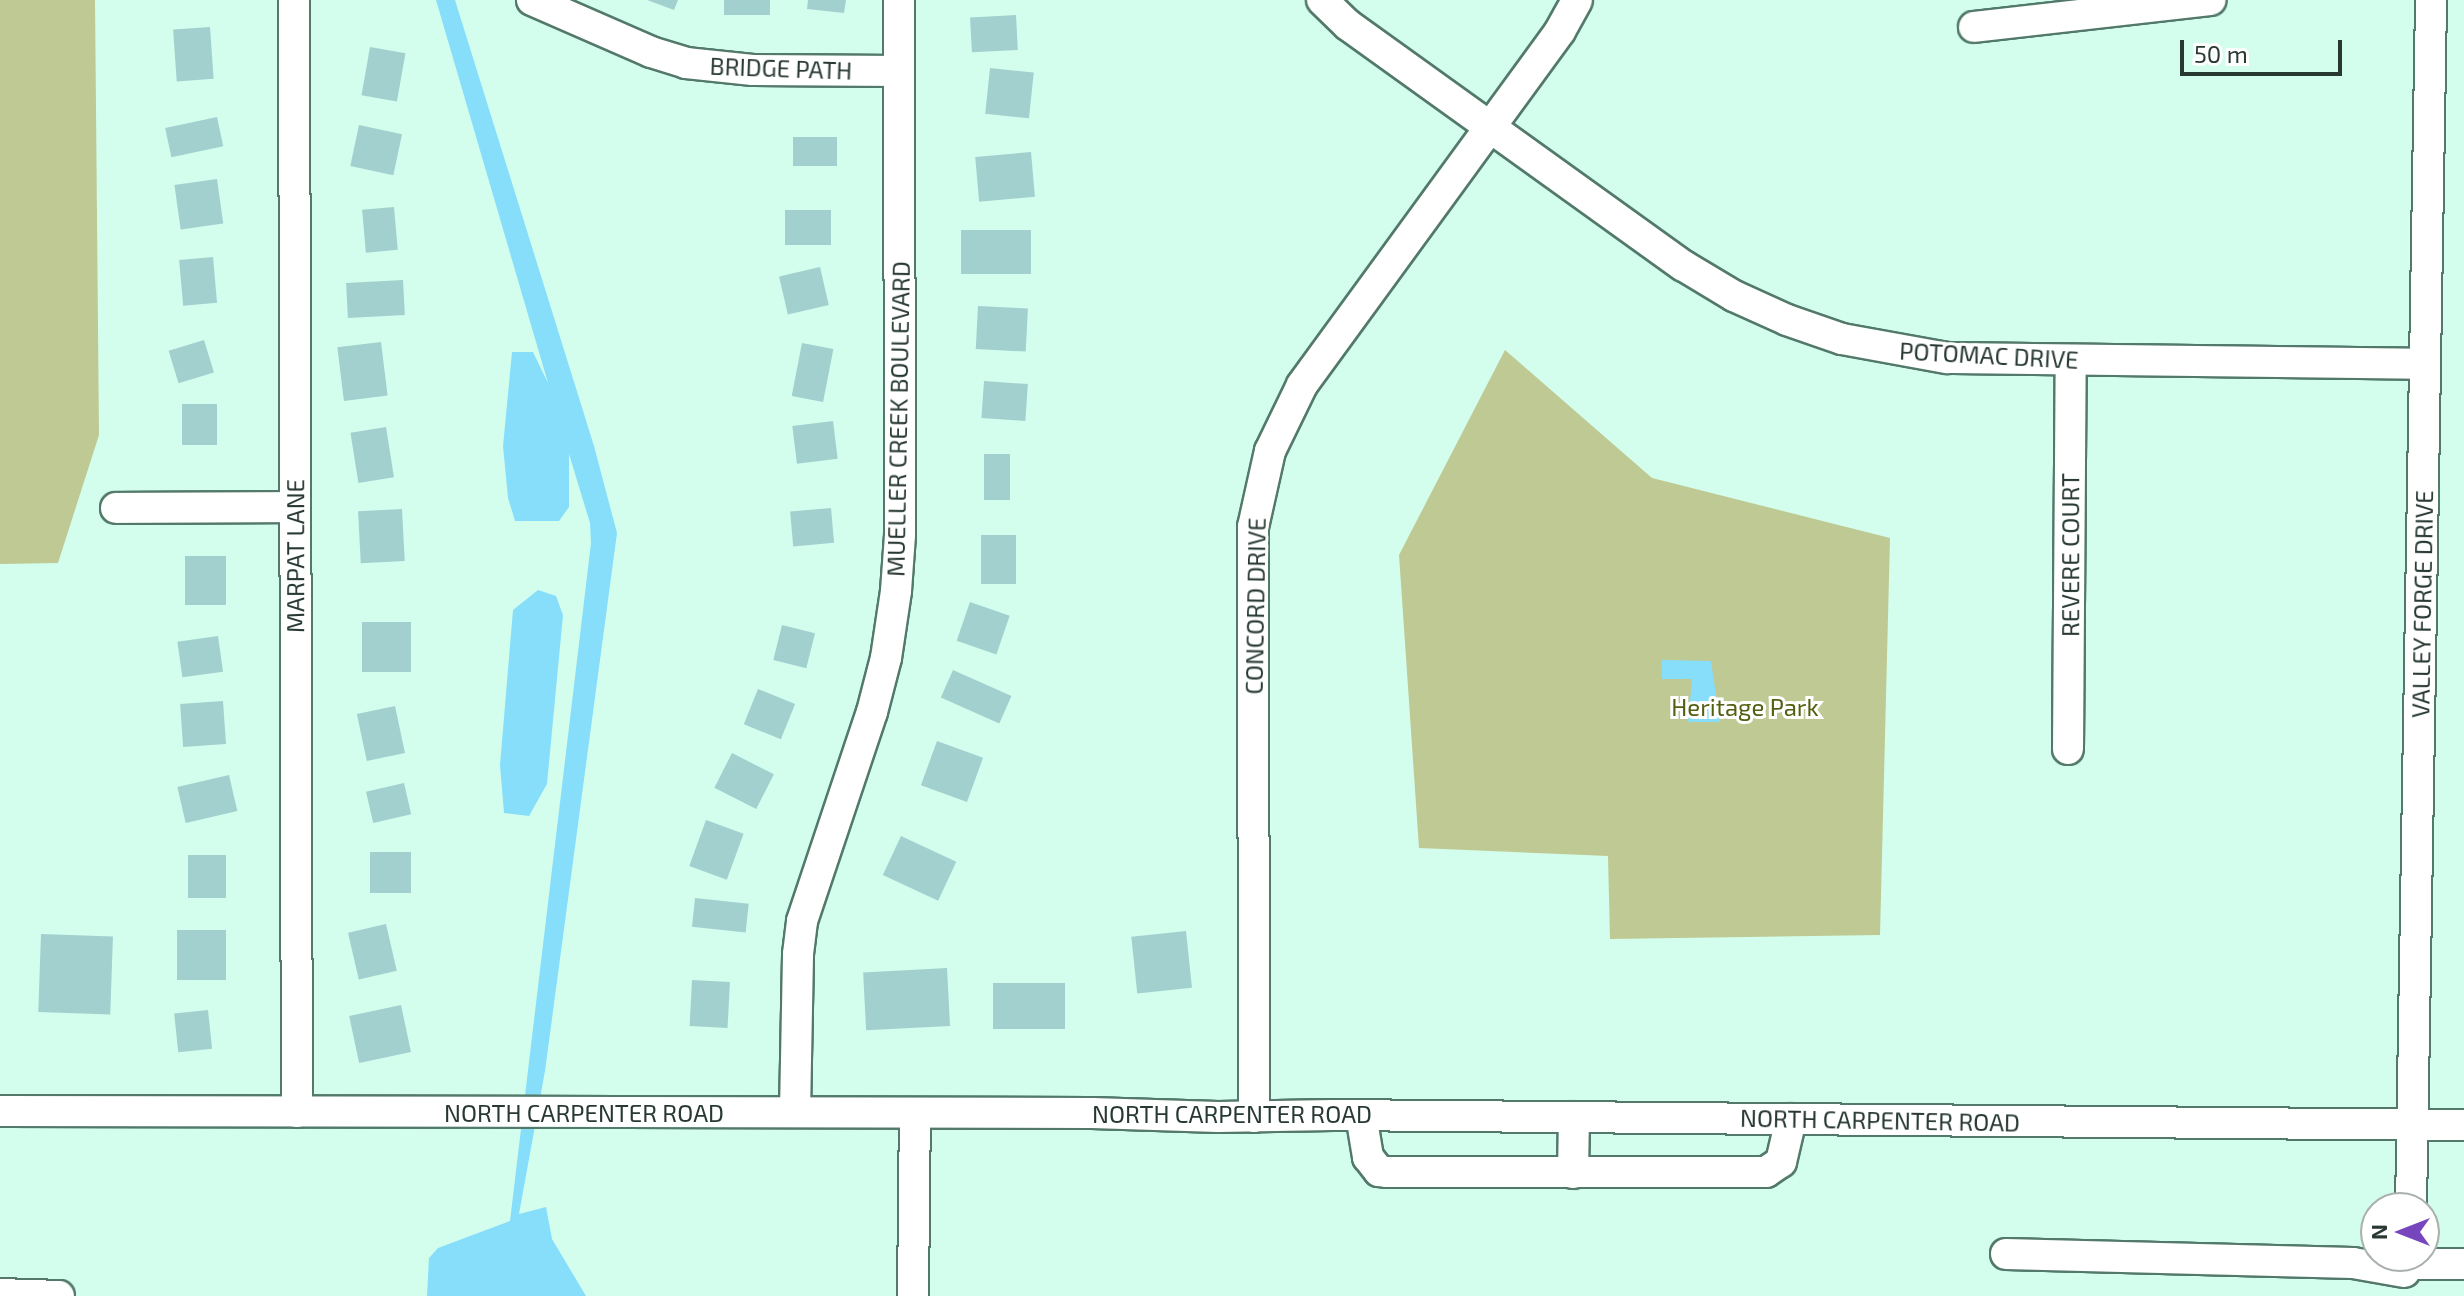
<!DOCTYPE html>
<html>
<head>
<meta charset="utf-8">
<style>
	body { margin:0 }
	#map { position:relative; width:2464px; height:1296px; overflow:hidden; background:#d3feed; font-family:"Exo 2",sans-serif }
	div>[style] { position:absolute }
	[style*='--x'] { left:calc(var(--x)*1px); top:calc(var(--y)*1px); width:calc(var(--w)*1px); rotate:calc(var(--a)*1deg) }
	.green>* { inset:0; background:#bec993 }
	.water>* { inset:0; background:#87defb }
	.building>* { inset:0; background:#a1d0cf; transform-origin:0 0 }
	.roads { filter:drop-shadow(2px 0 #53796b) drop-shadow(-2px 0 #53796b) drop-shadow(0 2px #53796b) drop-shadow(0 -2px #53796b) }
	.minor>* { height:30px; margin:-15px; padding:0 15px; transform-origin:15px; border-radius:15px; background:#fff }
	span { translate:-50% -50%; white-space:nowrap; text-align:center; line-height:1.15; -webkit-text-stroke:6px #fff; paint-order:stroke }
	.street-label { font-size:24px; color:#283932 }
	.park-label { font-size:24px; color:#545f11 }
	.north { position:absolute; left:2360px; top:1192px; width:80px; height:80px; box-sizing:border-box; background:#fff; border:2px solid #a9b0ad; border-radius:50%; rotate:270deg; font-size:22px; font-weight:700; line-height:32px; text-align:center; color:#283932 }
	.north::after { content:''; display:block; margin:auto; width:28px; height:36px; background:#7745bc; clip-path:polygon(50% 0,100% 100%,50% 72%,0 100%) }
	.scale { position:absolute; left:2180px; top:40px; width:162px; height:36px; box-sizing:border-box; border:4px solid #283932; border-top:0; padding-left:10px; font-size:24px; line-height:28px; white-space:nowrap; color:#283932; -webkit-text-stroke:6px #fff; paint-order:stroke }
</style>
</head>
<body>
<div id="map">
	<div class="green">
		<i style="clip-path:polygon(0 0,95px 0,99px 435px,58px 563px,0 564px)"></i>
		<i style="clip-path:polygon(1505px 350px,1652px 478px,1890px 538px,1880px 935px,1610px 939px,1608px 856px,1419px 848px,1399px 555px)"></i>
	</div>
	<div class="water">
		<i style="clip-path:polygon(436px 0,455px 0,594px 446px,617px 533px,545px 1071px,519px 1214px,546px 1207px,552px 1239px,586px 1296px,427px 1296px,429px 1258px,438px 1248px,510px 1221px,591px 543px,590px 523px,569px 454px,569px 507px,559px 521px,515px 521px,508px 498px,503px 446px,512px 352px,533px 352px,548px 383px)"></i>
		<i style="clip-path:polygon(538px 590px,556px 596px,563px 615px,547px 784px,529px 816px,504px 813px,500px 765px,513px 610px)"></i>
		<i style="clip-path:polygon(1662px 660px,1711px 661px,1720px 722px,1688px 722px,1692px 679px,1662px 679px)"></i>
	</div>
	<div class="building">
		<i style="clip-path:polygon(647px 0,678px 0,674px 10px)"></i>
		<i style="left:724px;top:0;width:46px;height:15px"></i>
		<i style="clip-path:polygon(808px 0,846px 0,844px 13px,807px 9px)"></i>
		<i style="left:1016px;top:15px;width:35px;height:46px;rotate:87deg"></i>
		<i style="left:210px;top:27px;width:52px;height:37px;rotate:86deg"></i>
		<i style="left:370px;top:47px;width:36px;height:49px;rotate:10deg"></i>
		<i style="left:990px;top:68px;width:44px;height:46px;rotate:6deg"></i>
		<i style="left:217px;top:117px;width:30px;height:53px;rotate:78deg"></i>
		<i style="left:359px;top:125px;width:44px;height:42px;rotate:12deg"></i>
		<i style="left:793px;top:137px;width:44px;height:29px"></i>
		<i style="left:1031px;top:152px;width:45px;height:56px;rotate:85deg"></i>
		<i style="left:217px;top:179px;width:45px;height:43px;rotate:82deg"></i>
		<i style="left:394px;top:207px;width:43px;height:32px;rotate:85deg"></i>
		<i style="left:785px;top:210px;width:46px;height:35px"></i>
		<i style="left:961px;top:230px;width:70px;height:44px"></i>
		<i style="left:213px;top:257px;width:46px;height:34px;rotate:85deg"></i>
		<i style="left:820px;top:267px;width:39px;height:42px;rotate:77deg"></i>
		<i style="left:403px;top:280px;width:35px;height:57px;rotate:87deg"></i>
		<i style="left:978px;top:306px;width:50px;height:43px;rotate:3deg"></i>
		<i style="left:204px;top:340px;width:34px;height:37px;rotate:73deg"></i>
		<i style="left:381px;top:342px;width:54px;height:44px;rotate:83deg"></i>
		<i style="left:802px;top:343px;width:32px;height:54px;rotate:11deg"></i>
		<i style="left:984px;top:381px;width:44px;height:37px;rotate:4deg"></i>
		<i style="left:182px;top:404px;width:35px;height:41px"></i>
		<i style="left:833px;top:421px;width:38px;height:41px;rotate:83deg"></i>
		<i style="left:386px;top:427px;width:51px;height:36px;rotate:81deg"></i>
		<i style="left:984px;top:454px;width:26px;height:46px"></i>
		<i style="left:831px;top:508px;width:35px;height:41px;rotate:85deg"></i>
		<i style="left:402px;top:509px;width:52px;height:44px;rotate:87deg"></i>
		<i style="left:981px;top:535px;width:35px;height:49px"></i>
		<i style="left:185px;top:556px;width:41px;height:49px"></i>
		<i style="left:970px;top:602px;width:42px;height:41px;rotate:19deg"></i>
		<i style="left:362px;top:622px;width:49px;height:50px"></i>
		<i style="left:782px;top:625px;width:34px;height:36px;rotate:14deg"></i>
		<i style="left:218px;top:636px;width:36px;height:41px;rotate:82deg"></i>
		<i style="left:953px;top:670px;width:64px;height:30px;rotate:24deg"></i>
		<i style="left:758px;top:689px;width:40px;height:38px;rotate:22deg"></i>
		<i style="left:223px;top:701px;width:43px;height:43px;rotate:86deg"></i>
		<i style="left:395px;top:706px;width:48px;height:39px;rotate:78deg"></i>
		<i style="left:937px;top:741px;width:49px;height:47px;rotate:20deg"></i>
		<i style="left:732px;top:753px;width:47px;height:39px;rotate:27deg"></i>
		<i style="left:229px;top:775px;width:37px;height:53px;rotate:77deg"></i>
		<i style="left:404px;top:783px;width:32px;height:39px;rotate:77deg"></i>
		<i style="left:706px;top:820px;width:40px;height:49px;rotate:20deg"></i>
		<i style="left:901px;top:836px;width:61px;height:43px;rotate:25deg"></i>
		<i style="left:370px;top:852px;width:41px;height:41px"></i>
		<i style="left:188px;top:855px;width:38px;height:43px"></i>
		<i style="left:695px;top:898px;width:54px;height:29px;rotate:6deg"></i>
		<i style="left:386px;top:924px;width:48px;height:39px;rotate:77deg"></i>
		<i style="left:177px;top:930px;width:49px;height:50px"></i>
		<i style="left:1186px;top:931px;width:57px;height:55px;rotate:84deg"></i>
		<i style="left:41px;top:934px;width:72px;height:78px;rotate:2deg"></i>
		<i style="left:947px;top:968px;width:58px;height:84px;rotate:87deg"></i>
		<i style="left:692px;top:980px;width:38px;height:46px;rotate:3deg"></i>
		<i style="left:993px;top:983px;width:72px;height:46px"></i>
		<i style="left:401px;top:1005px;width:48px;height:53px;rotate:78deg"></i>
		<i style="left:208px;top:1010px;width:39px;height:34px;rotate:84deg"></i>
	</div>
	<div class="roads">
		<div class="minor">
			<i style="--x:294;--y:0;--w:1112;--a:89.85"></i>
			<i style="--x:532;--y:0;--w:130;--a:23.6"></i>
			<i style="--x:651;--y:52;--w:37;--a:17"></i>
			<i style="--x:686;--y:63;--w:67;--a:6"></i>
			<i style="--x:753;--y:70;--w:146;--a:0.4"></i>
			<i style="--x:1322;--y:0;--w:36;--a:44"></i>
			<i style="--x:1348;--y:25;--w:413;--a:35.7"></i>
			<i style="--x:1684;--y:266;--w:58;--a:31"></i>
			<i style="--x:1734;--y:296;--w:58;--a:24.4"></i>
			<i style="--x:1787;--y:320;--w:58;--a:19.1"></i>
			<i style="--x:1842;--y:339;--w:107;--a:10.3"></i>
			<i style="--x:1947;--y:358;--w:478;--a:0.7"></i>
			<i style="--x:1974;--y:27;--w:238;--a:-6.5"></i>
			<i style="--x:116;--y:508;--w:179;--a:-0.3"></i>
			<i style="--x:2068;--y:749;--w:389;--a:-89.6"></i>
			<i style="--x:0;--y:1111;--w:1092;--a:0.1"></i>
			<i style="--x:1092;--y:1113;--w:126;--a:1.8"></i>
			<i style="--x:1218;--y:1117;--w:115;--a:-1"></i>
			<i style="--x:1333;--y:1115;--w:1131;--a:0.51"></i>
			<i style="--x:795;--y:1112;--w:158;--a:-88.9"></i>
			<i style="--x:798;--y:954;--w:33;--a:-83"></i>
			<i style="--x:802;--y:921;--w:220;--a:-71.5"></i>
			<i style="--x:872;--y:712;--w:56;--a:-75.5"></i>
			<i style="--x:886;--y:658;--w:68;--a:-81.5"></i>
			<i style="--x:896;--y:591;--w:56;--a:-85.9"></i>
			<i style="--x:900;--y:535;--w:535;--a:-90.11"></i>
			<i style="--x:1361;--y:1115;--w:43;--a:80.5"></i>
			<i style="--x:1368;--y:1157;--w:18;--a:52"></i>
			<i style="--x:1379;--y:1171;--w:7;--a:8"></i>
			<i style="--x:1386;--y:1172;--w:380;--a:0"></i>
			<i style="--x:1766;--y:1172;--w:18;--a:-34"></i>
			<i style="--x:1781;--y:1162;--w:44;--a:-76.9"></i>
			<i style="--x:1254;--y:1117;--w:590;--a:-90.1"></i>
			<i style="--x:1253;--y:527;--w:78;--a:-77.4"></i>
			<i style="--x:1270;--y:451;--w:73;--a:-64.1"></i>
			<i style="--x:1302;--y:385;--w:438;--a:-53.9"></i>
			<i style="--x:1560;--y:31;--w:35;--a:-61"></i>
			<i style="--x:1573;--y:1173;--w:56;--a:-89"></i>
			<i style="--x:2411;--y:1208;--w:1208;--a:-89.05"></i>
			<i style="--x:2006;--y:1254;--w:347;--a:1.5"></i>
			<i style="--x:2353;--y:1263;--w:52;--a:10"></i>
			<i style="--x:2405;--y:1264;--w:59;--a:0"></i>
			<i style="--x:0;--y:1294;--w:59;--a:1.9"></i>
			<i style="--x:913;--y:1296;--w:182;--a:-89.4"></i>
		</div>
	</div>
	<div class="street-label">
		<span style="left:781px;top:68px;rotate:2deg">BRIDGE PATH</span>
		<span style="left:1989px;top:355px;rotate:3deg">POTOMAC DRIVE</span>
		<span style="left:898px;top:419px;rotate:-89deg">MUELLER CREEK BOULEVARD</span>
		<span style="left:2070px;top:555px;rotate:-90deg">REVERE COURT</span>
		<span style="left:295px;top:556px;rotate:-90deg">MARPAT LANE</span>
		<span style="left:2422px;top:604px;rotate:-89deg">VALLEY FORGE DRIVE</span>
		<span style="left:1255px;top:606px;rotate:-89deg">CONCORD DRIVE</span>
		<span style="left:584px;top:1113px">NORTH CARPENTER ROAD</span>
		<span style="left:1232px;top:1114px">NORTH CARPENTER ROAD</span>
		<span style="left:1880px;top:1120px;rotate:1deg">NORTH CARPENTER ROAD</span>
	</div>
	<div class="park-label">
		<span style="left:1745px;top:707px">Heritage Park</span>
	</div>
	<div class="north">N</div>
	<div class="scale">50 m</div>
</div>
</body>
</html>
